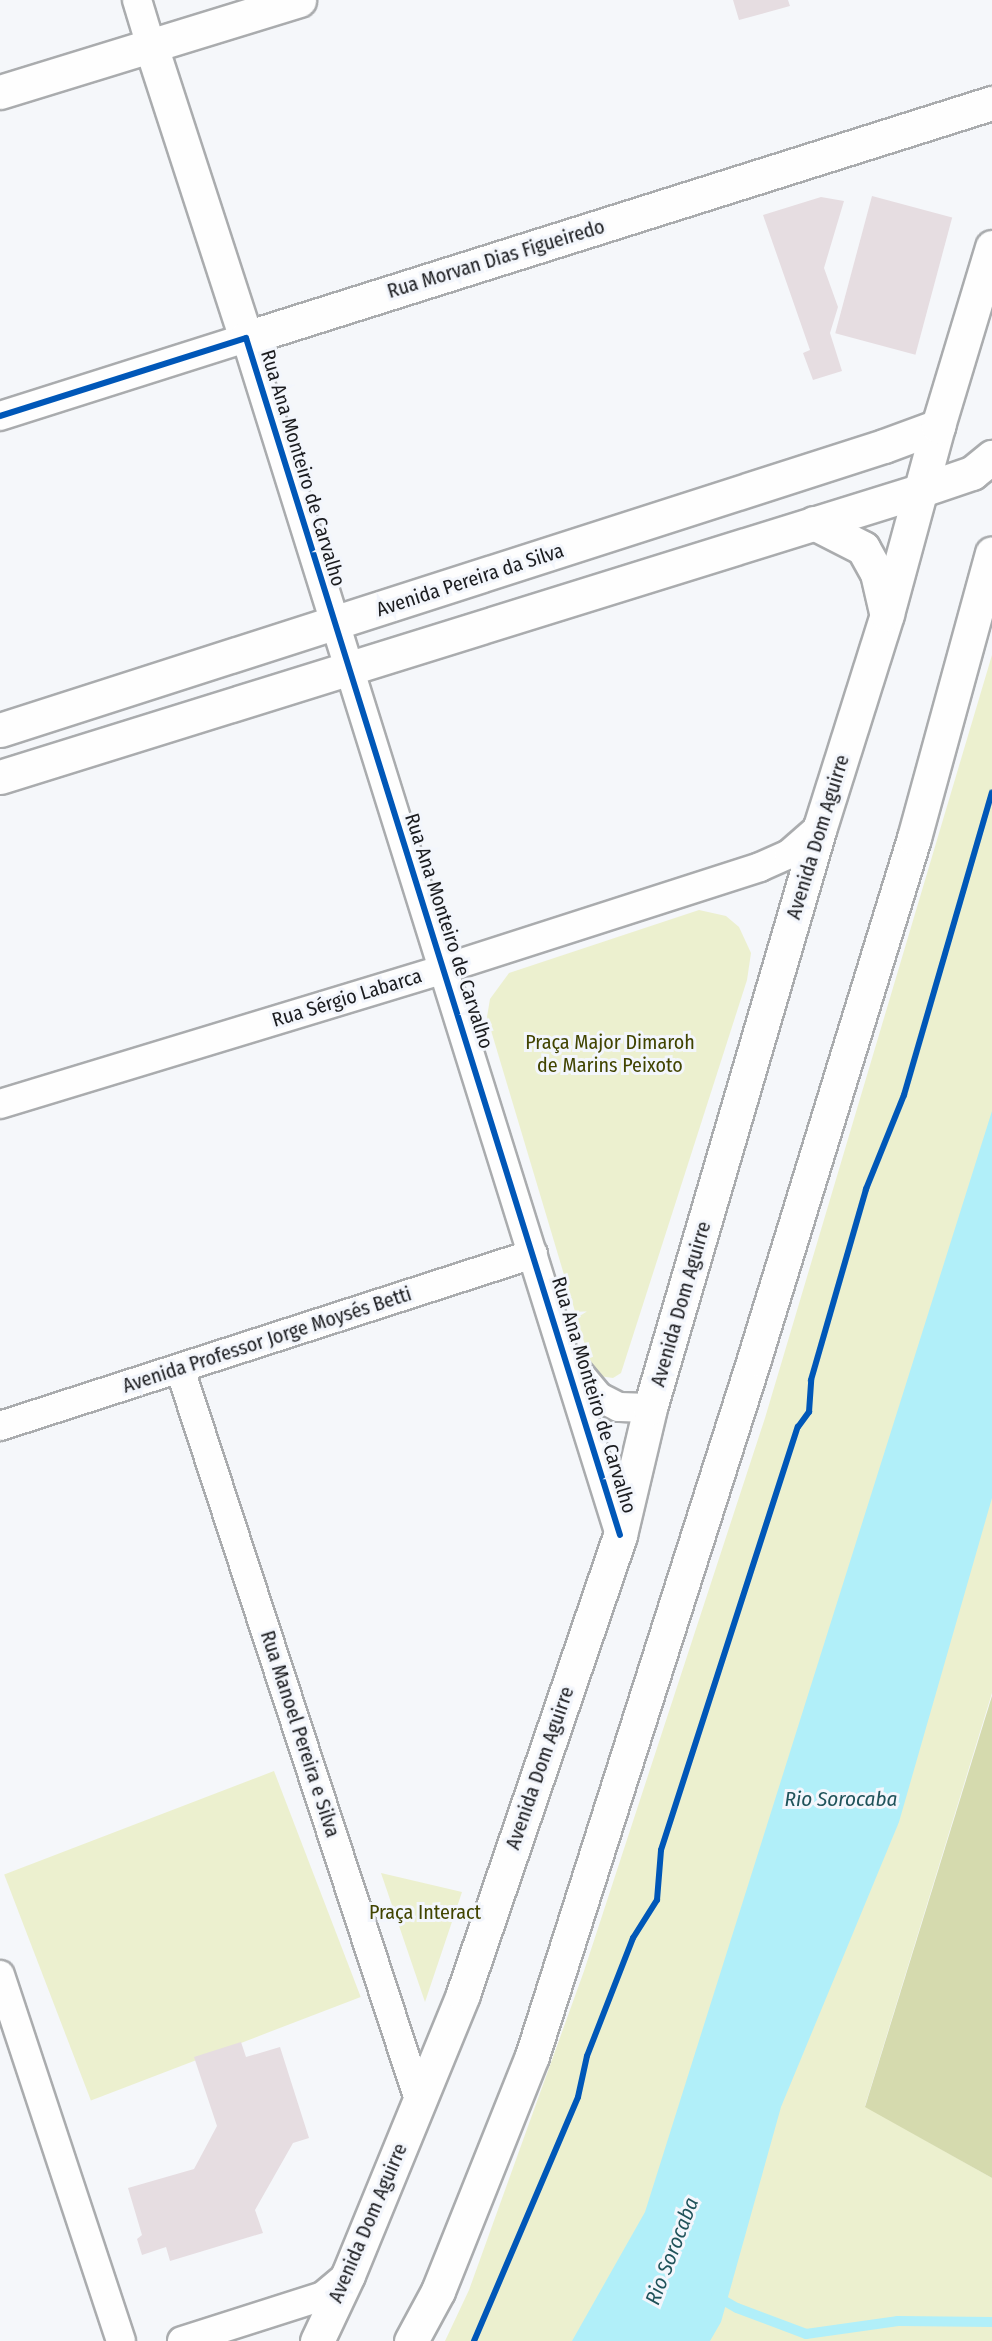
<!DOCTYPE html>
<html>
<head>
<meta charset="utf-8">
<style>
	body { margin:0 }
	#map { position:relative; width:992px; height:2341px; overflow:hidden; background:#f5f7fa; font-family:"Fira Sans Condensed",sans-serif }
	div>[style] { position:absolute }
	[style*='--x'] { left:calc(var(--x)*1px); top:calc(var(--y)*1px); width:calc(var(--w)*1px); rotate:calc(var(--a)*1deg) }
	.green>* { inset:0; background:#ecf0cf; transform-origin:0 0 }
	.forest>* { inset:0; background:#d5daae }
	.water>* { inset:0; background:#b1eff9 }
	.stream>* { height:10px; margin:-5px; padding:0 5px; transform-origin:5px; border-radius:5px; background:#b1eff9 }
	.building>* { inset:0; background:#e6dde1; transform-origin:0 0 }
	.roads { filter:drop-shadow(2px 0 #aaacae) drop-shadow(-2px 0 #aaacae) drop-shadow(0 2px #aaacae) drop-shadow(0 -2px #aaacae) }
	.street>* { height:28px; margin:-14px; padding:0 14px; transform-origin:14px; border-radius:14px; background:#fefefe }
	.secondary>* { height:33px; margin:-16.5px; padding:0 16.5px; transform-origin:16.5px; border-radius:16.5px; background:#fefefe }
	.highway>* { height:33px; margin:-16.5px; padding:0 16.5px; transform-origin:16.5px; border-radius:16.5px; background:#fefefe }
	.cycleway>* { height:6px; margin:-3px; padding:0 3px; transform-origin:3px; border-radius:3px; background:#0057b8 }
	span { translate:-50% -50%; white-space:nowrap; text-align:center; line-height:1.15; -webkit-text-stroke:6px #f3f6fc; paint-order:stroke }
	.street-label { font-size:20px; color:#1b1c1f }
	.park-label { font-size:20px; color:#414400 }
	.water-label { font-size:21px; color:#20535a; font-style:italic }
</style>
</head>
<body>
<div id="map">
	<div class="green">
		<i style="clip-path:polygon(992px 655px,992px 1693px,865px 2106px,992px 2178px,992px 2341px,445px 2341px,469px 2290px,584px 1971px,765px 1418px)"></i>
		<i style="clip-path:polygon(699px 910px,726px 916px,739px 927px,751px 953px,747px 980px,621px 1373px,613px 1378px,599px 1376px,591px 1365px,487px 1017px,490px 999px,509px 973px)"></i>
		<i style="left:274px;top:1771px;width:242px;height:289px;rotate:69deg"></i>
		<i style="clip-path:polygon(381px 1873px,462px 1892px,425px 2002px)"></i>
	</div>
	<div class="forest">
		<i style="clip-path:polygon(992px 1696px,992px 2178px,865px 2107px)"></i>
	</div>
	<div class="water">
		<i style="clip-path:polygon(992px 1111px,992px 1498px,899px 1822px,781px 2107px,721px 2322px,710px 2341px,572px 2341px,645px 2212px)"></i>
	</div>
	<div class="stream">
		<i style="--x:716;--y:2296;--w:24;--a:30"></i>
		<i style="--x:737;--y:2308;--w:74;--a:20.6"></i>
		<i style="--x:806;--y:2334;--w:93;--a:-8"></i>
		<i style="--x:898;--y:2321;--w:94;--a:0.6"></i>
	</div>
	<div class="building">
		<i style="clip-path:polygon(733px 0,788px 0,790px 6px,739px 20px)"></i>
		<i style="left:872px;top:196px;width:83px;height:142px;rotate:15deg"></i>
		<i style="clip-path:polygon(821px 197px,844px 201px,824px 268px,838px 307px,830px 333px,842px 371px,813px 380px,803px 353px,810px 350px,763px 215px)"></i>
		<i style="clip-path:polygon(241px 2042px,246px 2057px,280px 2047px,309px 2138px,293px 2143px,255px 2210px,263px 2233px,170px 2261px,166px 2247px,142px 2255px,137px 2239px,142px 2235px,128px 2188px,194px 2169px,217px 2126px,194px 2057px)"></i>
	</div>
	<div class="roads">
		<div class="street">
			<i style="--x:137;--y:0;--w:48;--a:73.1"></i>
			<i style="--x:0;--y:416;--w:258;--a:-17.6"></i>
			<i style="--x:246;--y:338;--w:1254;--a:72.65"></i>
			<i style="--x:0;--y:1104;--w:463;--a:-16.9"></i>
			<i style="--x:443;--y:969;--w:333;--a:-17.8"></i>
			<i style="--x:760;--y:867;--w:32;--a:-24"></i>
			<i style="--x:789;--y:854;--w:41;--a:-41.1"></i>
			<i style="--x:573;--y:1366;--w:40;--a:50"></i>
			<i style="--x:599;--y:1397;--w:22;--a:27"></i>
			<i style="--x:619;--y:1407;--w:31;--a:2"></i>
			<i style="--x:180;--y:1369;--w:769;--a:71.89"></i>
			<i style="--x:0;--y:1426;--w:560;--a:-17.88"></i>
			<i style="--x:0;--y:1975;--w:385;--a:71.7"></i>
			<i style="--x:182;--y:2341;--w:148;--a:-17.7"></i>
			<i style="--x:323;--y:2296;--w:33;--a:-40"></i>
		</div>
		<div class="secondary">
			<i style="--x:151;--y:46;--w:307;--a:72"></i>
			<i style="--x:246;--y:338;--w:782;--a:-17.49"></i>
			<i style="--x:0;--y:92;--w:313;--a:-17.1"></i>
			<i style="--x:0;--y:730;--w:928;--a:-17.81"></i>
			<i style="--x:884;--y:446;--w:58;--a:-20.3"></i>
			<i style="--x:0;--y:777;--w:966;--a:-17.29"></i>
		</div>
		<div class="highway">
			<i style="--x:922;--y:490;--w:53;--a:-18.8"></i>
			<i style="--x:972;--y:473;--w:26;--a:-39"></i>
			<i style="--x:814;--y:523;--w:55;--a:27"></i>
			<i style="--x:863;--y:548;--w:29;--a:61"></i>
			<i style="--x:877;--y:573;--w:40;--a:77"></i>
			<i style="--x:317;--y:2341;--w:73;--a:-64.8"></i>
			<i style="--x:348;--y:2275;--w:304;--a:-67.7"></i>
			<i style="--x:463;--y:1994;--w:485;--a:-71.1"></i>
			<i style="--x:620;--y:1535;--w:130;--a:-76.7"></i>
			<i style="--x:650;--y:1408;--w:605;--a:-73.69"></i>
			<i style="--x:820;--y:827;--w:223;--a:-72.5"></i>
			<i style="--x:887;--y:614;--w:195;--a:-74.8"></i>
			<i style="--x:938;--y:426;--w:187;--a:-73.2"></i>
			<i style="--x:411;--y:2341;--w:57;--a:-61.6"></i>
			<i style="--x:438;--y:2291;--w:253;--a:-68.2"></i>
			<i style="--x:532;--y:2056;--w:732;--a:-72.33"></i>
			<i style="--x:754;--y:1359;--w:545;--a:-72.93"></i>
			<i style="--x:914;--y:838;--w:295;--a:-74.7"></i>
		</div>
	</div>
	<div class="cycleway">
		<i style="--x:0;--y:416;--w:258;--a:-17.6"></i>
		<i style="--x:246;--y:338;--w:1254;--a:72.65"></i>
		<i style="--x:474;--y:2341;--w:265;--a:-66.9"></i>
		<i style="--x:578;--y:2097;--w:42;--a:-77.6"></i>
		<i style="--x:587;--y:2056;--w:127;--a:-68.7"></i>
		<i style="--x:633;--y:1938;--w:45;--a:-57.7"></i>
		<i style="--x:657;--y:1900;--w:50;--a:-85.4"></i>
		<i style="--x:661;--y:1850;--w:445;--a:-72.1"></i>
		<i style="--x:798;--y:1427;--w:19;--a:-54"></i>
		<i style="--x:809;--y:1412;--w:32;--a:-86"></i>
		<i style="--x:811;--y:1380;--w:199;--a:-73.9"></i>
		<i style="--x:866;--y:1189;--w:101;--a:-68"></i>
		<i style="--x:904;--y:1095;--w:315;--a:-73.8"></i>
	</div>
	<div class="street-label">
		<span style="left:496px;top:259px;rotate:-17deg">Rua Morvan Dias Figueiredo</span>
		<span style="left:303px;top:468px;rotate:73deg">Rua Ana Monteiro de Carvalho</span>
		<span style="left:470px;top:580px;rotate:-18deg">Avenida Pereira da Silva</span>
		<span style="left:818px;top:837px;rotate:-73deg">Avenida Dom Aguirre</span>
		<span style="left:449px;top:931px;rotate:72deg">Rua Ana Monteiro de Carvalho</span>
		<span style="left:347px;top:998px;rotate:-17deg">Rua Sérgio Labarca</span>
		<span style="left:681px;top:1304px;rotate:-74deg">Avenida Dom Aguirre</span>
		<span style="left:267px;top:1340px;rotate:-18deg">Avenida Professor Jorge Moysés Betti</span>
		<span style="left:594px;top:1395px;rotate:73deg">Rua Ana Monteiro de Carvalho</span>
		<span style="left:300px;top:1734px;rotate:72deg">Rua Manoel Pereira e Silva</span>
		<span style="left:540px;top:1768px;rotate:-71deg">Avenida Dom Aguirre</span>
		<span style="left:368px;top:2223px;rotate:-67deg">Avenida Dom Aguirre</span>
	</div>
	<div class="park-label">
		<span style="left:610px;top:1054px">Praça Major Dimaroh<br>de Marins Peixoto</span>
		<span style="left:425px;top:1912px">Praça Interact</span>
	</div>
	<div class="water-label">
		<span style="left:841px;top:1799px">Rio Sorocaba</span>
		<span style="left:672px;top:2251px;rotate:-69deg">Rio Sorocaba</span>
	</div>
</div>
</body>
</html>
